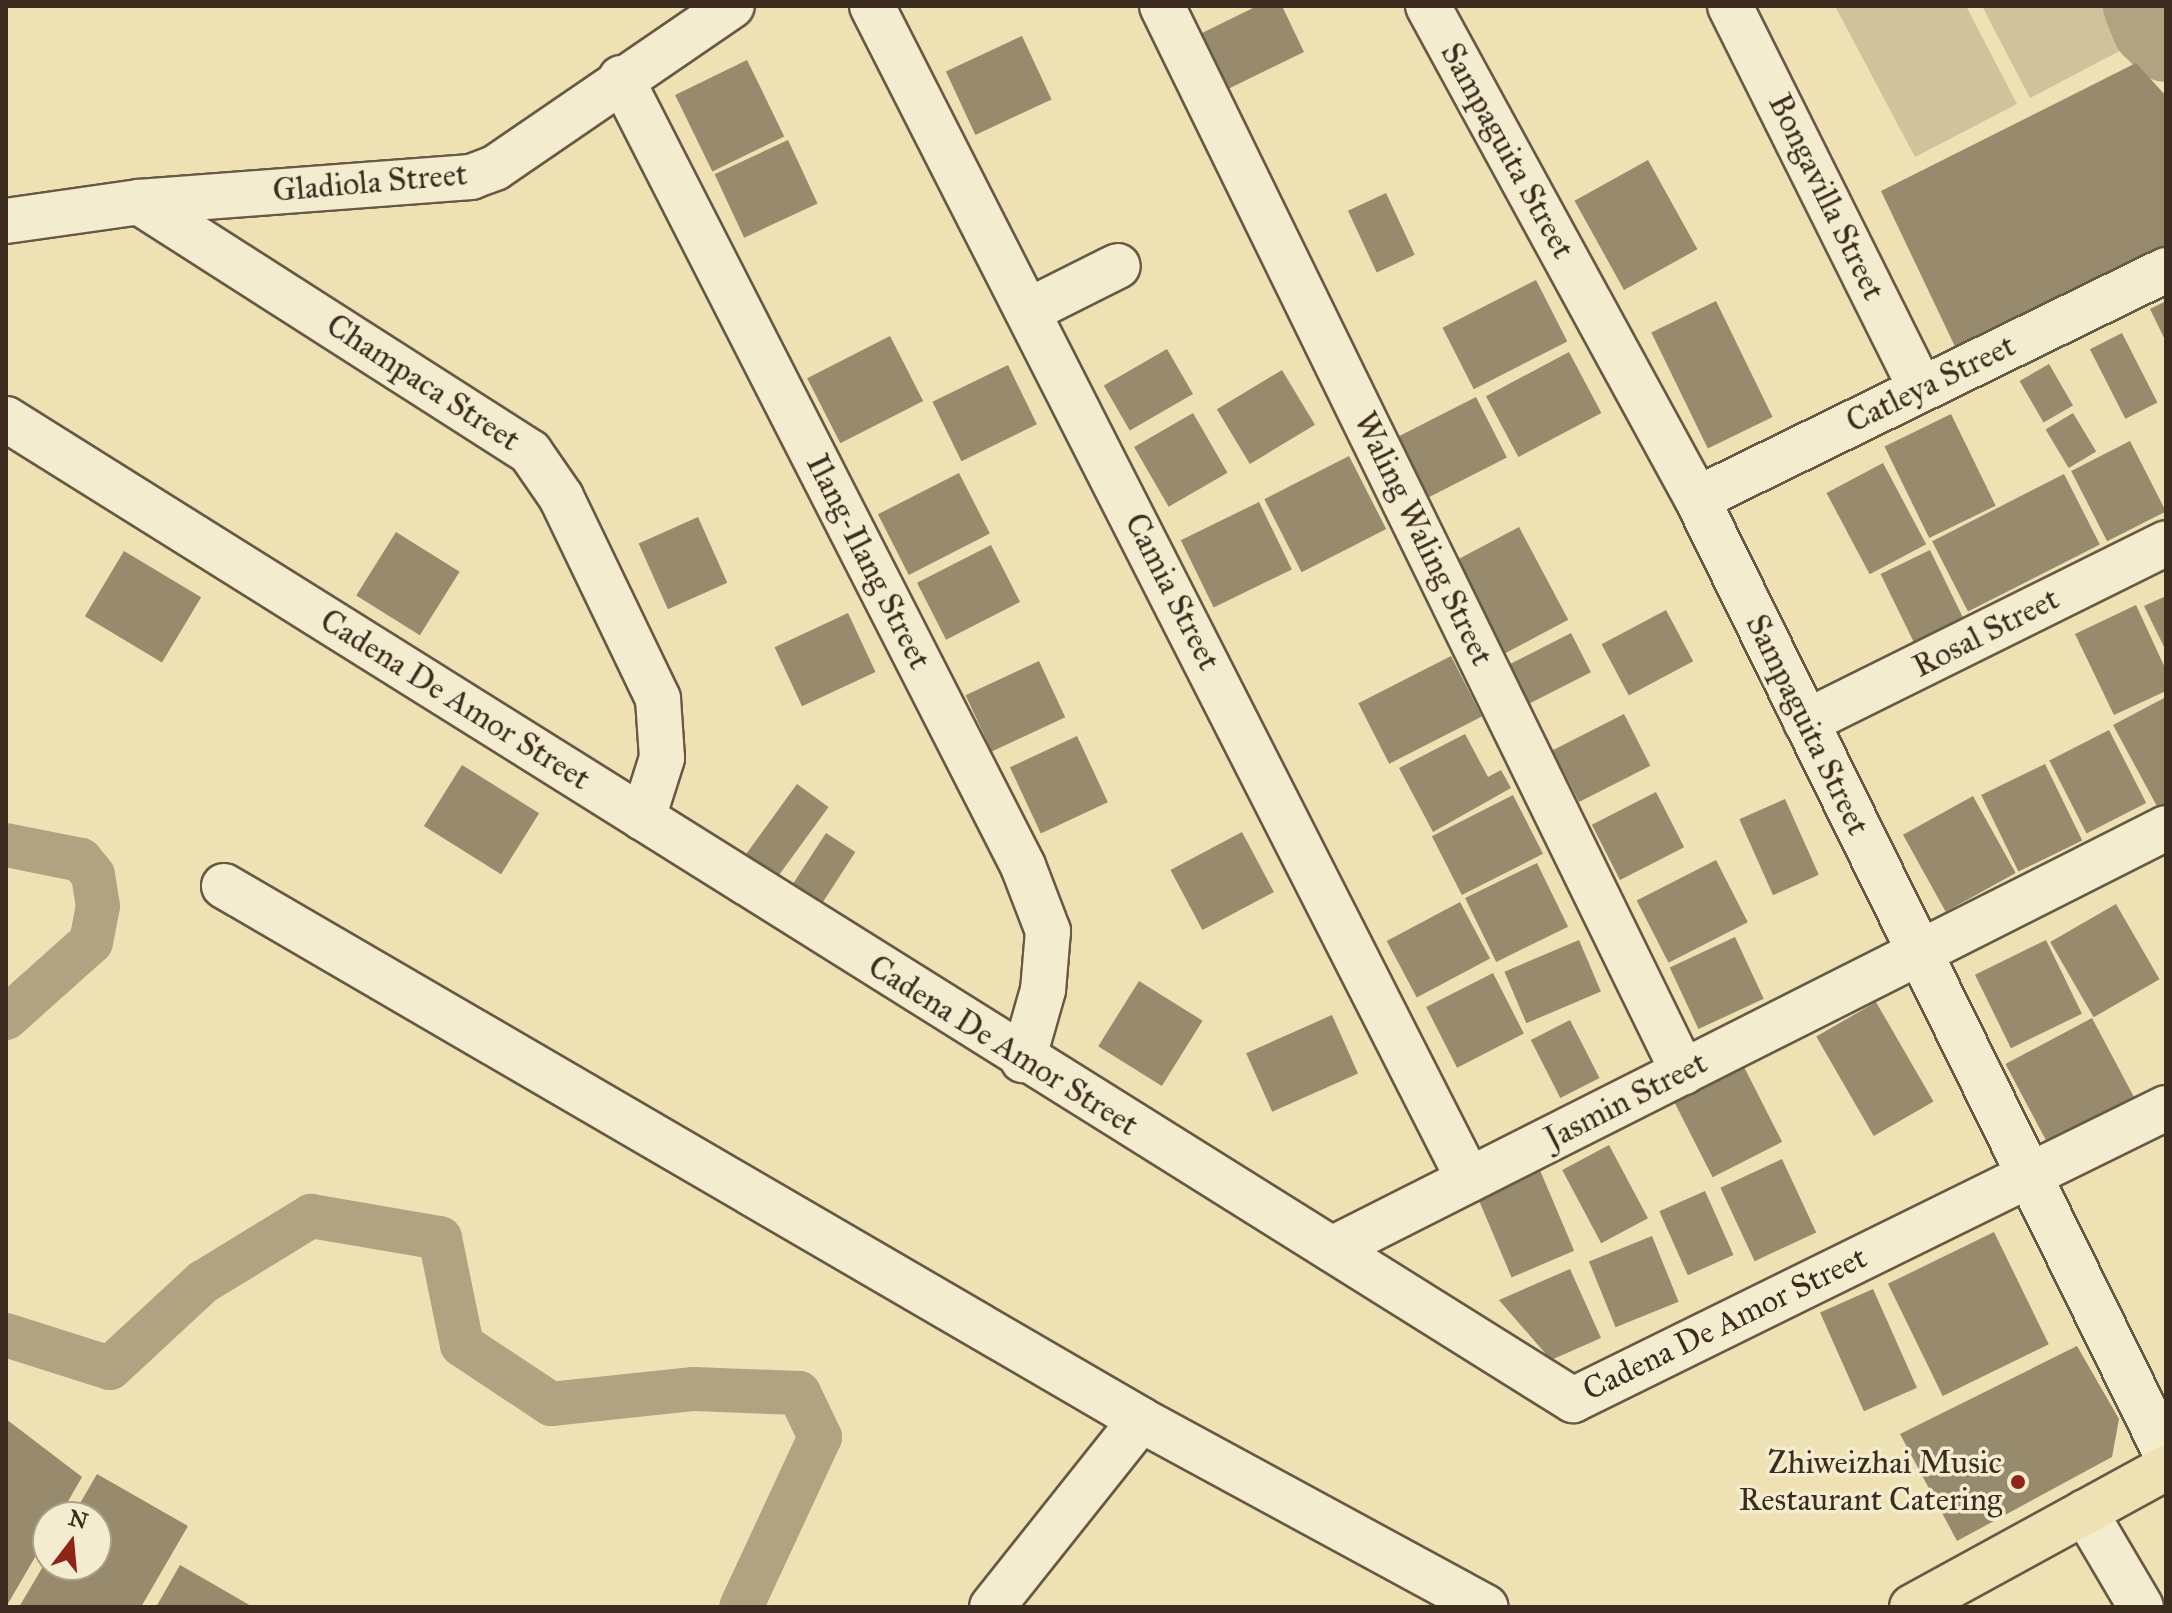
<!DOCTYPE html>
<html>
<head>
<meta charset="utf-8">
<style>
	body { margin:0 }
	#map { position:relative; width:2172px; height:1613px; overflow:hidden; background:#eee1b3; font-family:"IM FELL Great Primer",serif }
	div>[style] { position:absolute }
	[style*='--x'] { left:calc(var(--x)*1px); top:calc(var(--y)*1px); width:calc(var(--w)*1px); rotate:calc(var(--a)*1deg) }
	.green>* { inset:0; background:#d0c29a }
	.canal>* { height:44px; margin:-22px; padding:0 22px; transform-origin:22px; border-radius:22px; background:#b1a381 }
	.river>* { height:76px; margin:-38px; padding:0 38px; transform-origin:38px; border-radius:38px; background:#b1a381 }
	.building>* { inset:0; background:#988a6c; transform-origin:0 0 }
	.roads { filter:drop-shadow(2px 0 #685944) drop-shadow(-2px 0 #685944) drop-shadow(0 2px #685944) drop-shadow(0 -2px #685944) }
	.minor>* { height:44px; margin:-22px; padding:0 22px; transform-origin:22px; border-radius:22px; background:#f4ecce }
	.major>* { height:44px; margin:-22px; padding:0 22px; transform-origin:22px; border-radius:22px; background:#eee1b3 }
	.dots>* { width:22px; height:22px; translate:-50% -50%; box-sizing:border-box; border:4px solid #f4ecce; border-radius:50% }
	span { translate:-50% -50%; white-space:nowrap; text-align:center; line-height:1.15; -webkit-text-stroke:7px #f4ecce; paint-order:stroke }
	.street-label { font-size:32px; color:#3b2c1f }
	.poi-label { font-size:32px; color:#3b2c1f }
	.right { translate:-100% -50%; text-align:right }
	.frame { position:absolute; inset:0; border:8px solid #3b2c1f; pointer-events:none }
	.north { position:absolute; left:32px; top:1501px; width:80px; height:80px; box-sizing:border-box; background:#f4ecce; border:2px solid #aa9f88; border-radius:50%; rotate:16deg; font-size:22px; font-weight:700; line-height:32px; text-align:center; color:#3b2c1f }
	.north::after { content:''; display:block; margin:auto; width:28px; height:36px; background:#8f2418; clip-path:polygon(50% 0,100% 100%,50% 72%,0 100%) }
</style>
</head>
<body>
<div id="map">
	<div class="green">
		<i style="clip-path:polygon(1835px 6px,1966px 6px,2017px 104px,1915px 157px)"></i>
		<i style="clip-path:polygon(1982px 6px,2113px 6px,2133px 44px,2030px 98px)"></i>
	</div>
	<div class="canal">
		<i style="--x:6;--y:845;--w:76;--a:11.3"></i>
		<i style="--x:81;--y:860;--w:19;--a:51"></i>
		<i style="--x:93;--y:875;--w:31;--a:81"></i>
		<i style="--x:98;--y:906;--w:37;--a:101"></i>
		<i style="--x:91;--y:942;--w:114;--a:138.2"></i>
		<i style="--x:6;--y:1335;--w:109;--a:17.6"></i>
		<i style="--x:110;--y:1368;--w:127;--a:-42.8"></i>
		<i style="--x:203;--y:1282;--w:127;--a:-31.4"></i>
		<i style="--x:311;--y:1216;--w:131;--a:9.7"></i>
		<i style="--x:440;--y:1238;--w:109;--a:78.4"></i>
		<i style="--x:462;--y:1345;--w:107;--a:33.5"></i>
		<i style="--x:551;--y:1404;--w:144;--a:-6"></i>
		<i style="--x:694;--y:1389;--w:105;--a:2.2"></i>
		<i style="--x:799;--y:1393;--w:49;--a:64.5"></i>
		<i style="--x:820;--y:1437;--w:187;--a:114.9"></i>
	</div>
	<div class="river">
		<i style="--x:2141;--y:6;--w:24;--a:68"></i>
		<i style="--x:2150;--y:28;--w:23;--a:45"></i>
	</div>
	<div class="building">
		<i style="clip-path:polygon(1257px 6px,1282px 6px,1304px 52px,1228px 89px,1200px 34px)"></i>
		<i style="left:1022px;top:36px;width:70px;height:84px;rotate:65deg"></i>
		<i style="left:747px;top:60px;width:85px;height:80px;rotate:64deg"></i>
		<i style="clip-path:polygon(2136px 63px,2166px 96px,2166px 249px,1959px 355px,1881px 191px)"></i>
		<i style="left:788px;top:140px;width:70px;height:81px;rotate:65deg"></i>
		<i style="left:1648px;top:160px;width:102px;height:84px;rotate:61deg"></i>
		<i style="left:1386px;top:193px;width:68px;height:42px;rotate:65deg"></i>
		<i style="left:1536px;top:280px;width:69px;height:105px;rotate:63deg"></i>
		<i style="left:1716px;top:301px;width:129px;height:72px;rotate:64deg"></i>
		<i style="clip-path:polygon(2166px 301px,2166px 342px,2150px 309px)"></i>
		<i style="left:2122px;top:333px;width:78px;height:36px;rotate:63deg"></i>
		<i style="left:890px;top:336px;width:73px;height:93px;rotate:63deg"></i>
		<i style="left:1167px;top:349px;width:52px;height:73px;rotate:60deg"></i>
		<i style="left:1569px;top:352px;width:69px;height:94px;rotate:62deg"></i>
		<i style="left:2049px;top:364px;width:48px;height:34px;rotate:60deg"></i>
		<i style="left:1008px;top:365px;width:66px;height:84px;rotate:64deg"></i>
		<i style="left:1282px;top:370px;width:64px;height:76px;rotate:59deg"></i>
		<i style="left:1476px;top:397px;width:68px;height:92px;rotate:63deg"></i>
		<i style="left:1193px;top:413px;width:69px;height:68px;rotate:60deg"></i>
		<i style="left:2073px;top:413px;width:45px;height:32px;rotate:59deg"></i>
		<i style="left:1951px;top:414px;width:102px;height:74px;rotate:64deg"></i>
		<i style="left:2130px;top:441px;width:79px;height:66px;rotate:63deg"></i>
		<i style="left:1349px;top:456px;width:82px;height:95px;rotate:63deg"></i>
		<i style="left:1883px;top:463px;width:92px;height:64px;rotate:62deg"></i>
		<i style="left:959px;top:473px;width:68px;height:91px;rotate:63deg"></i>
		<i style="left:2064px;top:474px;width:79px;height:148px;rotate:63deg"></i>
		<i style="left:1259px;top:502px;width:75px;height:87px;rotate:64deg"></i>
		<i style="left:698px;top:517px;width:72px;height:65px;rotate:66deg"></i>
		<i style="left:1519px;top:527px;width:105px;height:78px;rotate:62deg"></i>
		<i style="left:396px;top:532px;width:75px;height:75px;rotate:32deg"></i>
		<i style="left:991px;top:545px;width:64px;height:83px;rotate:63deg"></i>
		<i style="left:1930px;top:550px;width:79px;height:55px;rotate:64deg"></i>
		<i style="left:124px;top:551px;width:90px;height:76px;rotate:31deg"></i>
		<i style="clip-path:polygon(2166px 596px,2166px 651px,2144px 606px)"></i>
		<i style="clip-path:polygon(2136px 605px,2166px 670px,2166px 691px,2114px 715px,2075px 634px)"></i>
		<i style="left:1666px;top:610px;width:58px;height:73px;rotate:62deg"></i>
		<i style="left:848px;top:613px;width:65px;height:81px;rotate:65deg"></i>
		<i style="left:1571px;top:633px;width:44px;height:74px;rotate:63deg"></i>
		<i style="left:1451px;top:656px;width:68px;height:104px;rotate:63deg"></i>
		<i style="left:1039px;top:661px;width:62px;height:81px;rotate:65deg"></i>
		<i style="clip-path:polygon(2166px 697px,2166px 806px,2159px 810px,2113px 725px)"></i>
		<i style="left:1624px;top:714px;width:58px;height:80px;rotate:63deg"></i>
		<i style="left:2109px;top:730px;width:82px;height:67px;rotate:63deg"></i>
		<i style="clip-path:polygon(1465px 734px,1488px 777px,1501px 770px,1511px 788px,1433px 832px,1399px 768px)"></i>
		<i style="left:1077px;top:736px;width:73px;height:74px;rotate:65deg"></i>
		<i style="left:2045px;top:764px;width:85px;height:71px;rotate:64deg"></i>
		<i style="left:462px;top:765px;width:91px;height:72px;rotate:32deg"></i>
		<i style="left:797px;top:784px;width:39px;height:92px;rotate:36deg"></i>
		<i style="left:1656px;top:792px;width:62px;height:72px;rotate:63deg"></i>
		<i style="left:1513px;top:795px;width:66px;height:91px;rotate:63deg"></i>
		<i style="left:1973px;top:796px;width:88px;height:80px;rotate:61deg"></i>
		<i style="left:1785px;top:799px;width:83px;height:50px;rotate:66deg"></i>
		<i style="left:1242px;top:832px;width:68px;height:81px;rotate:62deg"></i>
		<i style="left:826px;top:833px;width:35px;height:66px;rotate:33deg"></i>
		<i style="left:1716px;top:860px;width:70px;height:89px;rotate:63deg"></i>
		<i style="left:1537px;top:863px;width:71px;height:80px;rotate:64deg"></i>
		<i style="left:1460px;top:902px;width:64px;height:83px;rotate:62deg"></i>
		<i style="left:2116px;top:904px;width:87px;height:76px;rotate:60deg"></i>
		<i style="left:1735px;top:937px;width:68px;height:72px;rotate:65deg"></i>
		<i style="left:1579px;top:940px;width:56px;height:81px;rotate:67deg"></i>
		<i style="left:2046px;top:940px;width:82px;height:79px;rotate:64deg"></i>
		<i style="left:1493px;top:973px;width:68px;height:75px;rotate:63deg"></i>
		<i style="left:1139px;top:981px;width:75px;height:77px;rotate:32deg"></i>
		<i style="left:1876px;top:1002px;width:115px;height:69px;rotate:60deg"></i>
		<i style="left:1332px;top:1015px;width:64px;height:94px;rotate:66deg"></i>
		<i style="left:2092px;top:1018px;width:95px;height:98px;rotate:62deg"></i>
		<i style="left:1570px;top:1020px;width:65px;height:44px;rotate:63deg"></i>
		<i style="left:1744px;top:1067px;width:84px;height:78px;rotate:63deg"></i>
		<i style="left:1609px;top:1145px;width:83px;height:53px;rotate:62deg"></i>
		<i style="left:1782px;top:1159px;width:81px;height:68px;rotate:65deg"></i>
		<i style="left:1539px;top:1168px;width:90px;height:68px;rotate:67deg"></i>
		<i style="left:1705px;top:1191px;width:70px;height:50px;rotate:66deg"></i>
		<i style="left:1994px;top:1232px;width:125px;height:118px;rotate:64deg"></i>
		<i style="left:1652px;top:1236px;width:71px;height:68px;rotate:68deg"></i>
		<i style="clip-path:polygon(1570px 1269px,1601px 1338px,1551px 1360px,1499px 1300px)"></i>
		<i style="left:1873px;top:1289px;width:108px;height:58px;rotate:66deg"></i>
		<i style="clip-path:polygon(2077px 1346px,2119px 1419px,2112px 1457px,1957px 1541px,1900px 1434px)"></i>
		<i style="clip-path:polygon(6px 1419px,82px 1477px,59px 1517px,48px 1517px,48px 1535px,6px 1607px)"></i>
		<i style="clip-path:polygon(97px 1474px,188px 1526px,141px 1607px,19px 1607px,48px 1558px,48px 1565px,96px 1565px,96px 1517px,72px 1517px)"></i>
		<i style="clip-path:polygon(180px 1565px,253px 1607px,156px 1607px)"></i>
	</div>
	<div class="roads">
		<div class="minor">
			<i style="--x:872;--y:6;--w:1317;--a:63.05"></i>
			<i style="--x:1162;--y:6;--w:1187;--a:63.95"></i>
			<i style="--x:1428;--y:6;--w:562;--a:61.38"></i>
			<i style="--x:1697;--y:499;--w:1064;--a:63.84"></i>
			<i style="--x:1730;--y:6;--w:428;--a:63.5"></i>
			<i style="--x:621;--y:78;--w:885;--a:62.97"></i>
			<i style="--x:1023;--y:866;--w:70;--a:69"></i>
			<i style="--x:1048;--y:931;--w:59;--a:94.8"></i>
			<i style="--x:1043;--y:990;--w:73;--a:105.9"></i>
			<i style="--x:139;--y:202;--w:464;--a:32.6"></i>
			<i style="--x:530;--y:452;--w:55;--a:55.4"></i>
			<i style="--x:561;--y:497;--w:224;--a:64.3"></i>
			<i style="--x:658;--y:699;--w:59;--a:86.1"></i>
			<i style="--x:662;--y:758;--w:63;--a:107.6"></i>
			<i style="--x:6;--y:221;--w:134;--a:-8.1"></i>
			<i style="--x:139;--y:202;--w:333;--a:-4.3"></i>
			<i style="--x:471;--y:177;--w:26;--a:-21"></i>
			<i style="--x:495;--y:168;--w:287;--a:-34.4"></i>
			<i style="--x:1030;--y:310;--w:98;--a:-26.6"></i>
			<i style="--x:6;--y:419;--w:1849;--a:32.05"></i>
			<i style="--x:1573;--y:1400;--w:661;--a:-26.22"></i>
			<i style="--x:1697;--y:499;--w:522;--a:-26.03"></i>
			<i style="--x:1806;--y:722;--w:402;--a:-26.4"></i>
			<i style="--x:224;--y:886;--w:1061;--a:30.21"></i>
			<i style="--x:1141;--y:1420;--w:392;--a:28.5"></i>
			<i style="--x:1332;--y:1249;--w:934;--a:-26.78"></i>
			<i style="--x:2085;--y:1512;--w:110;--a:59.5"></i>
			<i style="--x:992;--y:1607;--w:239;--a:-51.5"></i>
		</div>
		<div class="major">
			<i style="--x:1912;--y:1607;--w:290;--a:-28.7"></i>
		</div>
	</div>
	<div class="dots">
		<i style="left:2018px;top:1482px;background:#8f2418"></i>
	</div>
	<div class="street-label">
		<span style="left:1507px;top:151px;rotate:61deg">Sampaguita Street</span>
		<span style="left:370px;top:183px;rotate:-5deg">Gladiola Street</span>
		<span style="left:1826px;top:197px;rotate:64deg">Bongavilla Street</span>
		<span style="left:423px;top:383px;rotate:33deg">Champaca Street</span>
		<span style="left:1931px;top:384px;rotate:-26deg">Catleya Street</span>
		<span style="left:1423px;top:539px;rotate:64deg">Waling Waling Street</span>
		<span style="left:868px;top:562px;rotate:63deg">Ilang-Ilang Street</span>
		<span style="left:1172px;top:592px;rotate:63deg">Camia Street</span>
		<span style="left:1986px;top:633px;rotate:-27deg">Rosal Street</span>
		<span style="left:455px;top:700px;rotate:32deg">Cadena De Amor Street</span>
		<span style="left:1807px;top:725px;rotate:64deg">Sampaguita Street</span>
		<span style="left:1003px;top:1046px;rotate:32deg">Cadena De Amor Street</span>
		<span style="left:1626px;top:1101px;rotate:-27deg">Jasmin Street</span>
		<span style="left:1725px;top:1324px;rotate:-26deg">Cadena De Amor Street</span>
	</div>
	<div class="poi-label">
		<span class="right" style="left:2002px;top:1482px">Zhiweizhai Music<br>Restaurant Catering</span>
	</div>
	<div class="frame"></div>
	<div class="north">N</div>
</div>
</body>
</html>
